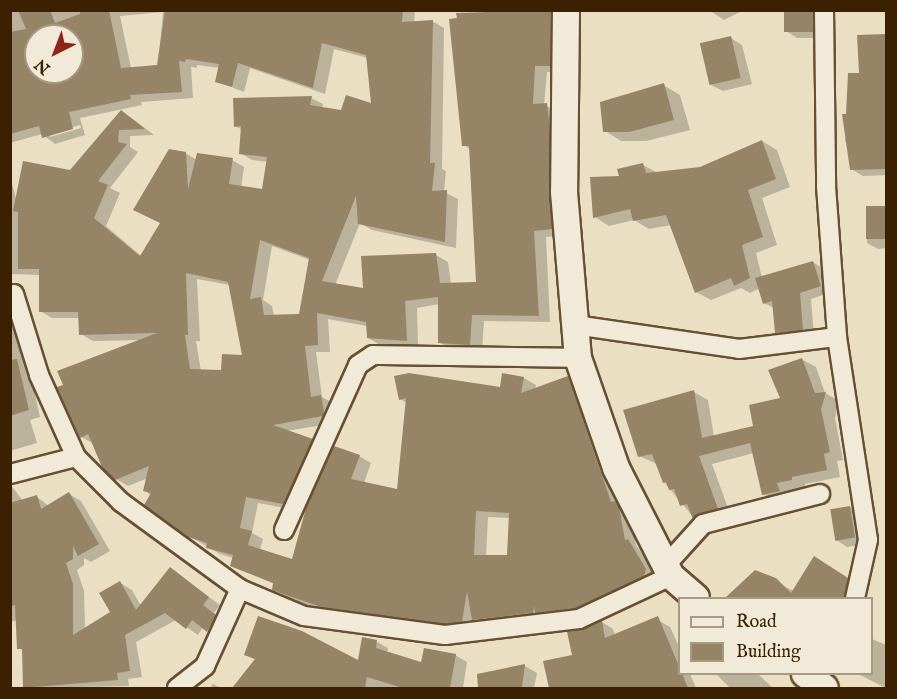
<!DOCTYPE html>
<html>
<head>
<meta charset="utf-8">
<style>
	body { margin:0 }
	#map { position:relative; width:897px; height:699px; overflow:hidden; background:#eadfc3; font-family:"IM FELL English",serif }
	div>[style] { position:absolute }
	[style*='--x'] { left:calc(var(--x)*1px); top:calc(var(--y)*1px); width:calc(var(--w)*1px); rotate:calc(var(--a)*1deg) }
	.shadow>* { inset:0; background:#0003 }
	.building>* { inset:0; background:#968466; transform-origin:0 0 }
	.roads { filter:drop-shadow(2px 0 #675032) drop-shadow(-2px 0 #675032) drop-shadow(0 2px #675032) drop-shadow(0 -2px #675032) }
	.street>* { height:18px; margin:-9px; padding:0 9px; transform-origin:9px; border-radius:9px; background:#f1ead8 }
	.secondary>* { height:26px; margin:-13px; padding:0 13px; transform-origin:13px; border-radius:13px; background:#f1ead8 }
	span { translate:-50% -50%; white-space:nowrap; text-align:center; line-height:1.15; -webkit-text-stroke:4.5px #f1ead8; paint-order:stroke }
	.frame { position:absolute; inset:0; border:12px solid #3b2102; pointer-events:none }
	.legend { position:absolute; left:678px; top:597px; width:195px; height:78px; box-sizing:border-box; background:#f1ead8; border:2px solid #a89a82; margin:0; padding:8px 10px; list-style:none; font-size:18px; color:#3b2102 }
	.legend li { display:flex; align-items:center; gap:12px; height:30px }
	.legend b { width:30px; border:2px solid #a89a82 }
	.north { position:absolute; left:24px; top:24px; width:60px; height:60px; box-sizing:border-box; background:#f1ead8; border:2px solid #a89a82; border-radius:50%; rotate:222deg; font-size:16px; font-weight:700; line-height:24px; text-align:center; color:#3b2102 }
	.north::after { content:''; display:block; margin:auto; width:21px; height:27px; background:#8f2418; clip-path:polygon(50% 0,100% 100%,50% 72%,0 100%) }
</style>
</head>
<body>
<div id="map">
	<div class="shadow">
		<i style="clip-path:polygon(evenodd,10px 10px,415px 10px,414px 23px,432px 21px,444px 28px,442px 169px,446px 171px,444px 192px,458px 199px,456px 248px,372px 230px,360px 223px,335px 285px,365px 290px,436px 255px,448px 262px,451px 284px,478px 283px,471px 150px,464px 145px,486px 10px,562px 10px,562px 72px,547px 72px,544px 105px,559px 112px,564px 235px,546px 237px,550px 322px,484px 321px,482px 351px,451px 349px,439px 342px,439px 304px,417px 308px,418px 347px,380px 345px,368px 338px,367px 326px,328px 319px,330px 352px,316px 352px,322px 397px,333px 403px,335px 423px,286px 431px,324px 447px,296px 510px,258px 503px,252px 533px,263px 539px,260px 550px,293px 561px,359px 456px,371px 463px,364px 483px,398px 491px,407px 403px,400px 399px,395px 377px,501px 389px,524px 378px,536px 385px,535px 390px,568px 378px,580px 384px,621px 506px,631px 515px,636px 545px,658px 577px,588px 614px,486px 626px,476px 621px,475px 628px,458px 630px,317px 610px,285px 596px,273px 589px,275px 584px,232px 565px,234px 558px,220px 554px,189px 536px,145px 490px,148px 478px,128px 486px,116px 479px,93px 443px,81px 437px,142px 340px,93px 341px,81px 334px,80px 318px,52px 318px,40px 311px,40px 275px,10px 274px,10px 176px,17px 202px,70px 171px,122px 112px,133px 119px,154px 135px,130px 136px,130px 147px,138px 152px,110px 188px,120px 193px,106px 226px,141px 256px,162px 223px,185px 153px,197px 160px,232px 160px,244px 167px,241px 188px,264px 190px,268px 162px,252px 160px,240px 153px,243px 130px,235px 126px,311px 98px,323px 104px,322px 108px,342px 111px,373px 105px,368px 58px,334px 49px,325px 94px,250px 68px,244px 92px,216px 81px,220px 68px,197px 65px,197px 68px,191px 67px,193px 98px,141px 102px,142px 105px,80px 118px,85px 135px,55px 144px,42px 134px,10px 143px,10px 10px,163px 12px,158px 67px,131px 68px,120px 16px,163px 12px,10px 10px,36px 36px,72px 36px,72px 72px,36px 72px,36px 36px,10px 10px,80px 125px,81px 128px,50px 137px,50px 134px,80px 125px,10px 10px,272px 246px,310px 260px,301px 315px,274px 316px,272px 306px,263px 300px,272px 246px,10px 10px,197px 279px,230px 285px,243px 356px,223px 372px,201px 371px,196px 341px,200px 341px,197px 279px,10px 10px,488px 517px,510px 518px,508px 556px,486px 557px,488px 517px)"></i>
		<i style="clip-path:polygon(709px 10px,744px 10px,724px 20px)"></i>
		<i style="clip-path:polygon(785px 10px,824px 10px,824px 38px,797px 38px,786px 31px)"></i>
		<i style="clip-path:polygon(886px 35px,886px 175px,863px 176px,851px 169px,850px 144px,845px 141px,849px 75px,860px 75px,858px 36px)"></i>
		<i style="clip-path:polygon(731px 38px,742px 45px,752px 84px,723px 91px,711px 85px)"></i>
		<i style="clip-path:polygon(663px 85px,680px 95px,690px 130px,646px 141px,621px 141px,605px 131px)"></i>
		<i style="clip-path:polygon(762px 141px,777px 150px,790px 187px,762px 198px,777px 245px,756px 253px,762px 278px,813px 262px,824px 269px,832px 292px,811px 299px,814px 336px,788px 339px,776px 332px,774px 308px,764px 303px,760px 288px,750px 293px,741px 288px,711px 300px,696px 292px,671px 225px,649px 229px,634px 220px,609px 226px,595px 217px,621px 178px,643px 165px,658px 173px,701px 168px)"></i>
		<i style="clip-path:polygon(886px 206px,886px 248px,878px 249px,867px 243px,867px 207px)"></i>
		<i style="clip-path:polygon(10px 320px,20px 328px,40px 417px,30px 420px,37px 443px,10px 451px)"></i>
		<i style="clip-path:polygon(801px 359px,816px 367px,825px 393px,839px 401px,835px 418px,843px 460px,837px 461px,840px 477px,805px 484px,806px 487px,791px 491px,793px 499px,778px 502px,763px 494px,754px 453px,712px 464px,731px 516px,708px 526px,694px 518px,664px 482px,657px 464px,639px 456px,694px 392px,708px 400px,714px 437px,755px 428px,782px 399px)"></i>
		<i style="clip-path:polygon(10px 484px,23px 501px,37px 497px,49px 506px,69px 494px,81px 501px,110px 551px,91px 562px,84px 558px,84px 565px,77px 570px,84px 591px,85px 629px,112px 613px,120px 583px,132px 590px,141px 606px,170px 569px,220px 605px,214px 613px,227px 623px,219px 638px,203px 627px,198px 635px,176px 620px,136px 642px,142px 677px,128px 679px,129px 686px,25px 688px,24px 651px,19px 648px,18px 620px,10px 622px)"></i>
		<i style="clip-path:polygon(850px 507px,861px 514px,865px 544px,847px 547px,836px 540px)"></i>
		<i style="clip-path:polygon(830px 567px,863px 588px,861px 598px,727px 598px,755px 572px,794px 591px)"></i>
		<i style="clip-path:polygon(658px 620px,670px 627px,680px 649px,680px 674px,690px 674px,696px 688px,551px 688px,545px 662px,573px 656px,602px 622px,613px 629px,615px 636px)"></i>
		<i style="clip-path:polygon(872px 639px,886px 645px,886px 688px,858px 674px,872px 674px)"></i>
		<i style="clip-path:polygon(377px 642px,388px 648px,387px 653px,423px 664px,455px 655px,467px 662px,463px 688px,234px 688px,256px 660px,246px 654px,359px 662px)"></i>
		<i style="clip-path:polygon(525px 666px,537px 673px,534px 688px,480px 688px,478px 675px)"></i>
		<i style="clip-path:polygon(716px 674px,758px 674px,773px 688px,730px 688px)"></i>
		<i style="clip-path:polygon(213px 684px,221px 688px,210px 688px)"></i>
	</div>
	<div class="building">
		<i style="clip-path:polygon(evenodd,18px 10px,50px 10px,55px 23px,80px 14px,80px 10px,109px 10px,121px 68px,157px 65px,165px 10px,403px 10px,402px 22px,433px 20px,430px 163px,435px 163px,432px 191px,447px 190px,445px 242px,358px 224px,356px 196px,322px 281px,363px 288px,361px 256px,436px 253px,440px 283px,476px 282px,469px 146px,462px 146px,449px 19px,457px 18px,456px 13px,551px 10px,550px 66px,535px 66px,533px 104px,547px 103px,550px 130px,552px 229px,534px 231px,539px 316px,472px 315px,470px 345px,438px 343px,438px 297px,405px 301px,407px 341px,367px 338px,366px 322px,317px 313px,318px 345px,305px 346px,311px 397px,321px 395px,324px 412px,323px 416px,273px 425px,313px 439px,283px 504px,246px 497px,240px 528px,252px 531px,248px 545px,292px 559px,306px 508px,334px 446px,360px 455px,351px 479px,397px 489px,406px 398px,399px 400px,394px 376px,409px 373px,500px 387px,502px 373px,524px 377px,521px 393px,568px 376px,611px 502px,616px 501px,619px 507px,625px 540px,628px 539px,646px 569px,644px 576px,576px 608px,535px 613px,534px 606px,533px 613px,472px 620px,467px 591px,462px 622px,445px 624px,321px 607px,272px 590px,273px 583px,230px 566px,233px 555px,206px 548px,207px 543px,188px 537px,144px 505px,151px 493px,143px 491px,149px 466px,115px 480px,102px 467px,88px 434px,80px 438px,57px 387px,63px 385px,57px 371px,157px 333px,79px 335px,78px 312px,39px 312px,39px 269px,18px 269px,18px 212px,13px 211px,23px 161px,70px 170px,121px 110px,145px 129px,119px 130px,118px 142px,127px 144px,98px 181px,108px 185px,94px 218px,140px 256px,160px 223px,133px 210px,169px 149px,186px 152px,188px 189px,197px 153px,233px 158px,229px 184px,262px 189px,267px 157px,239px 154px,241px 126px,234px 127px,233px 98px,312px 96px,310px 105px,341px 110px,346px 95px,371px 103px,366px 55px,322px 43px,313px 88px,238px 63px,232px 87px,215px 82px,219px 64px,186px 59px,185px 62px,179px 61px,182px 92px,130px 95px,131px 99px,69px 112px,73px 129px,42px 138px,39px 126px,10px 134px,10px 32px,26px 29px,18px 10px,36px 36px,72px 36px,72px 72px,36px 72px,36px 36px,18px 10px,260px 240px,309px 258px,299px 314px,264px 315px,261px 297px,250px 299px,260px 240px,18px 10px,186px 273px,228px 282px,242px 355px,222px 354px,221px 370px,190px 369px,185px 335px,188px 335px,186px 273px,18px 10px,476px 511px,509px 513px,507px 555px,474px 555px,476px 511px)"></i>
		<i style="left:784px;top:10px;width:29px;height:22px"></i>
		<i style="clip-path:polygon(886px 34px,886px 169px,850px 170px,842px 114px,846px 114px,848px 73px,859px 73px,857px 35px)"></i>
		<i style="left:731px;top:36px;width:43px;height:32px;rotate:77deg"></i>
		<i style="clip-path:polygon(664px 83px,674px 120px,629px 132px,603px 132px,600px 102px)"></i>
		<i style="clip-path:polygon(762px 140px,776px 179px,748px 190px,763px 237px,742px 245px,750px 278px,734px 286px,731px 278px,695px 293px,666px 215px,633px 221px,630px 209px,593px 218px,590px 177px,619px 176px,617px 169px,643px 163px,646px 173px,700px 167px)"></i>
		<i style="left:866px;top:206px;width:20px;height:33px"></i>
		<i style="clip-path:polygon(813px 261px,821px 286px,800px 293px,803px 330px,775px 333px,772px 301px,763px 304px,755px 278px)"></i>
		<i style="clip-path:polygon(802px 358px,815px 393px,826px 392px,821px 409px,830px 452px,824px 454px,827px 470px,792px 477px,792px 480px,777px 483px,780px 491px,762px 495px,750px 443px,699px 456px,718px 509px,693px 519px,687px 504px,680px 506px,674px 489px,669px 490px,666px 482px,663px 483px,652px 454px,638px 457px,623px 410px,694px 390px,702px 438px,753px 426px,749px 405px,780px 398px,768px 370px)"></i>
		<i style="clip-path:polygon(17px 359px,29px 410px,10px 416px,10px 360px)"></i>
		<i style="clip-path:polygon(69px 492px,99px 544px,78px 556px,73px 546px,73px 559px,66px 563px,73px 584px,73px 635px,110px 612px,99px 593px,120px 581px,136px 610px,170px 567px,209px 597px,203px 605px,216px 615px,207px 632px,192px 620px,186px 629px,165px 613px,125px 635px,130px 671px,117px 673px,118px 680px,23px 688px,22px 649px,17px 649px,15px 605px,10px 607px,10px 503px,37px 495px,41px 509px)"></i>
		<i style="left:850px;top:506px;width:32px;height:20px;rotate:81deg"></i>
		<i style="clip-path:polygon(814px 556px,848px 578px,844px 598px,725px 598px,755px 570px,776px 578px,791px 593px)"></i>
		<i style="clip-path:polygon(258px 616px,302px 631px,358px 660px,362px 637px,377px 640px,376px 648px,421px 662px,424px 648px,456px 654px,450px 688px,403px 688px,367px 677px,365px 688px,232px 688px,255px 659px,244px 655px)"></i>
		<i style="clip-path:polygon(658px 616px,688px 688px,549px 688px,543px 661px,572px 655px,567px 632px,602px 621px,605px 638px)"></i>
		<i style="clip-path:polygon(525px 664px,522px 688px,478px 688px,477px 674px)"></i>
	</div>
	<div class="roads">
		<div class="street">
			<i style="--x:824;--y:10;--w:176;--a:89.3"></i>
			<i style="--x:826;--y:186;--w:151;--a:85.8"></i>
			<i style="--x:837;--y:337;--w:205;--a:81.3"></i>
			<i style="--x:868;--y:540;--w:59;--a:102.6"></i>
			<i style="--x:14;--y:294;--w:85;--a:72.8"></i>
			<i style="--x:39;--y:375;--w:90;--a:65.7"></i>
			<i style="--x:76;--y:457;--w:64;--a:45"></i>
			<i style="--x:121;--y:502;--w:147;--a:36.2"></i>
			<i style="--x:240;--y:589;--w:69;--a:22.9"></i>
			<i style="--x:304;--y:616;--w:142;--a:7.7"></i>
			<i style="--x:445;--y:635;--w:135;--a:-6.8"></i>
			<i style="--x:579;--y:619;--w:102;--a:-25.1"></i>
			<i style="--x:575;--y:325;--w:166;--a:8.3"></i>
			<i style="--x:739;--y:349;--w:99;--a:-7"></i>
			<i style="--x:10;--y:474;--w:68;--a:-14.4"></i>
			<i style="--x:284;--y:530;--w:181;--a:-65.8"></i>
			<i style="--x:358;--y:365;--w:18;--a:-34"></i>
			<i style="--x:373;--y:355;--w:205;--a:0.8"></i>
			<i style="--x:666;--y:565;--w:55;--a:-47.9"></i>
			<i style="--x:703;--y:524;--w:121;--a:-14.4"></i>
			<i style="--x:177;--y:688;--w:36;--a:-38"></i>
			<i style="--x:205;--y:666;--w:85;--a:-65.6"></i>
		</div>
		<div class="secondary">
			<i style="--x:566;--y:10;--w:182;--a:90.6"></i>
			<i style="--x:564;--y:192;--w:167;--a:85.2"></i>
			<i style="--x:578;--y:358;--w:116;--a:70.9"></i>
			<i style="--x:616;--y:468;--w:121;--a:63"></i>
			<i style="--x:671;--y:576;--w:33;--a:41"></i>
			<i style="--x:805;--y:674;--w:24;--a:35"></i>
		</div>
	</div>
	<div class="frame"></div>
	<ul class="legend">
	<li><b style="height:8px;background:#f1ead8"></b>Road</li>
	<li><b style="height:16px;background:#968466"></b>Building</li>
	</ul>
	<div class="north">N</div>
</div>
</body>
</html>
